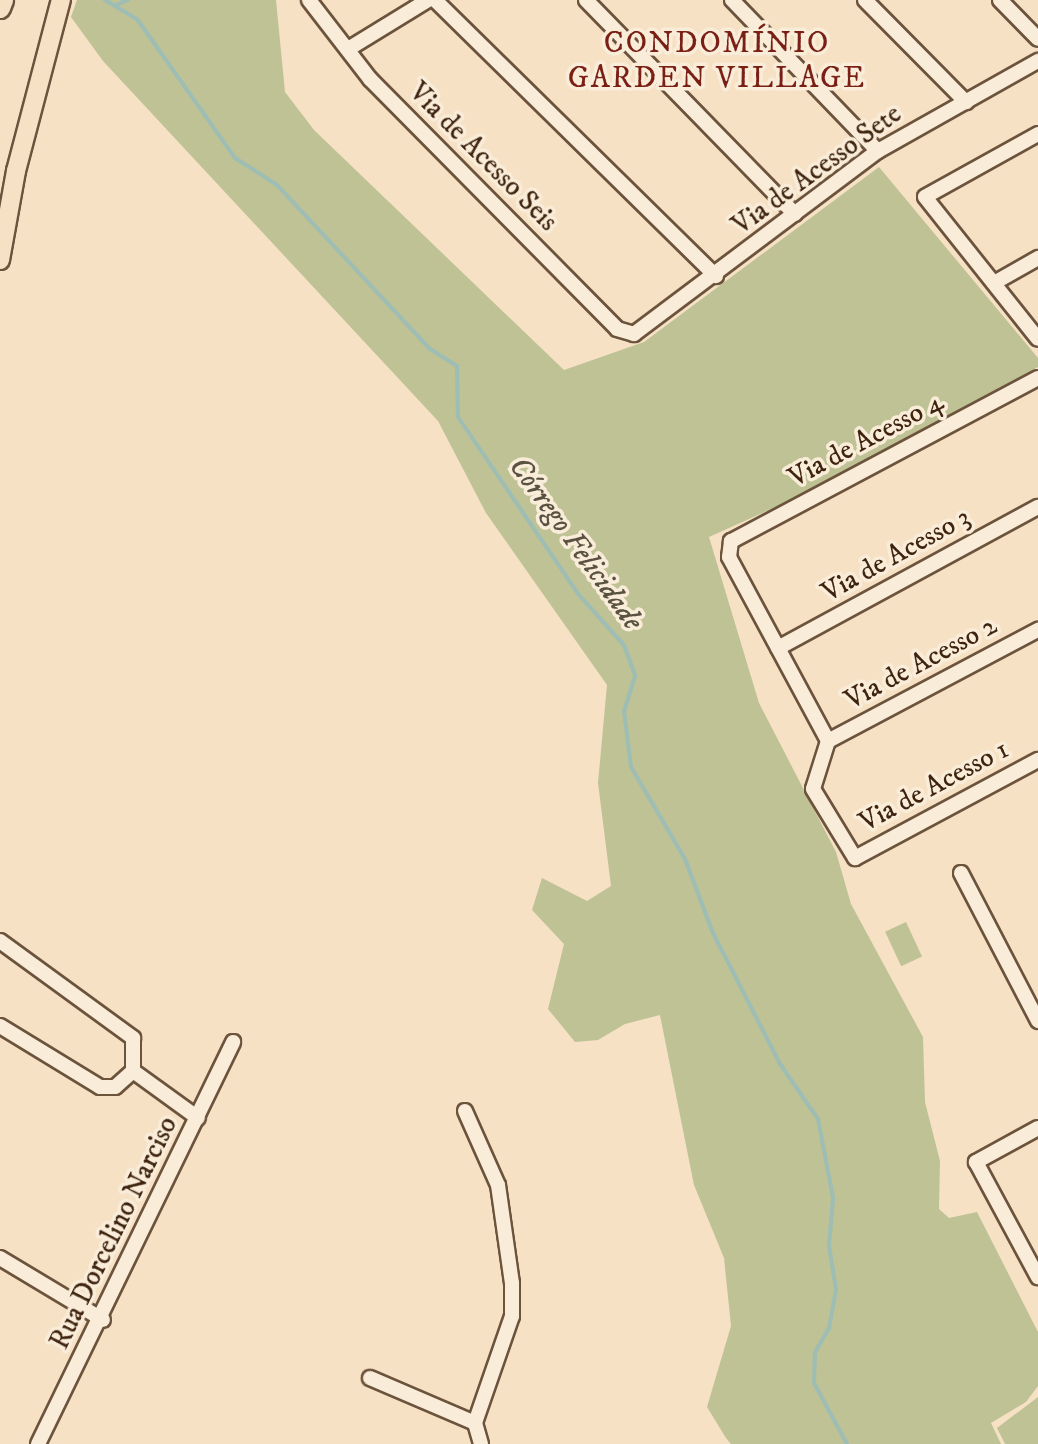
<!DOCTYPE html>
<html>
<head>
<meta charset="utf-8">
<style>
	body { margin:0 }
	#map { position:relative; width:1038px; height:1444px; overflow:hidden; background:#f6e1c5; font-family:"IM FELL DW Pica",serif }
	div>[style] { position:absolute }
	[style*='--x'] { left:calc(var(--x)*1px); top:calc(var(--y)*1px); width:calc(var(--w)*1px); rotate:calc(var(--a)*1deg) }
	.green>* { inset:0; background:#bec294; transform-origin:0 0 }
	.stream>* { height:4px; margin:-2px; padding:0 2px; transform-origin:2px; border-radius:2px; background:#9dbdb5 }
	.roads { filter:drop-shadow(2px 0 #6c533c) drop-shadow(-2px 0 #6c533c) drop-shadow(0 2px #6c533c) drop-shadow(0 -2px #6c533c) }
	.minor>* { height:14px; margin:-7px; padding:0 7px; transform-origin:7px; border-radius:7px; background:#f9ecd9 }
	.major>* { height:18px; margin:-9px; padding:0 9px; transform-origin:9px; border-radius:9px; background:#f6e1c5 }
	.highway>* { height:20px; margin:-10px; padding:0 10px; transform-origin:10px; border-radius:10px; background:#f6e1c5 }
	span { translate:-50% -50%; white-space:nowrap; text-align:center; line-height:1.15; -webkit-text-stroke:7px #f9ecd9; paint-order:stroke }
	.street-label { font-size:28px; color:#3e240f }
	.neighbourhood-label { font-size:30px; color:#7a1f14; letter-spacing:2px }
	.water-label { font-size:30px; color:#5a5241; font-style:italic }
</style>
</head>
<body>
<div id="map">
	<div class="green">
		<i style="clip-path:polygon(77px 0,276px 0,285px 92px,314px 130px,564px 370px,644px 342px,879px 167px,1038px 358px,1038px 367px,800px 496px,709px 537px,759px 703px,836px 852px,851px 904px,923px 1037px,925px 1102px,940px 1161px,939px 1209px,949px 1218px,977px 1212px,1038px 1332px,1038px 1386px,1026px 1402px,991px 1423px,1001px 1444px,731px 1444px,726px 1438px,707px 1407px,731px 1326px,724px 1258px,694px 1185px,660px 1015px,625px 1024px,598px 1040px,575px 1042px,548px 1009px,564px 944px,532px 910px,542px 878px,587px 901px,611px 886px,598px 783px,607px 685px,486px 513px,438px 421px,103px 61px,71px 17px)"></i>
		<i style="left:906px;top:922px;width:38px;height:23px;rotate:65deg"></i>
		<i style="clip-path:polygon(1038px 1397px,1038px 1444px,1005px 1444px,997px 1428px)"></i>
	</div>
	<div class="stream">
		<i style="--x:105;--y:0;--w:37;--a:31"></i>
		<i style="--x:137;--y:19;--w:170;--a:54.8"></i>
		<i style="--x:235;--y:158;--w:50;--a:32.7"></i>
		<i style="--x:277;--y:185;--w:224;--a:47"></i>
		<i style="--x:430;--y:349;--w:32;--a:32"></i>
		<i style="--x:457;--y:366;--w:51;--a:88.9"></i>
		<i style="--x:458;--y:417;--w:215;--a:55.8"></i>
		<i style="--x:579;--y:595;--w:67;--a:48"></i>
		<i style="--x:624;--y:645;--w:33;--a:70"></i>
		<i style="--x:635;--y:676;--w:37;--a:107"></i>
		<i style="--x:624;--y:711;--w:56;--a:82.9"></i>
		<i style="--x:631;--y:767;--w:107;--a:59.6"></i>
		<i style="--x:685;--y:859;--w:79;--a:69.3"></i>
		<i style="--x:713;--y:933;--w:147;--a:62.9"></i>
		<i style="--x:780;--y:1064;--w:67;--a:55.4"></i>
		<i style="--x:818;--y:1119;--w:80;--a:79.2"></i>
		<i style="--x:833;--y:1198;--w:48;--a:94.8"></i>
		<i style="--x:829;--y:1246;--w:44;--a:80.8"></i>
		<i style="--x:836;--y:1289;--w:40;--a:100"></i>
		<i style="--x:829;--y:1328;--w:28;--a:120"></i>
		<i style="--x:815;--y:1352;--w:31;--a:92"></i>
		<i style="--x:814;--y:1383;--w:69;--a:61.6"></i>
		<i style="--x:116;--y:5;--w:13;--a:-23"></i>
	</div>
	<div class="roads">
		<div class="minor">
			<i style="--x:309;--y:0;--w:100;--a:52.3"></i>
			<i style="--x:370;--y:79;--w:351;--a:45.3"></i>
			<i style="--x:617;--y:329;--w:18;--a:16"></i>
			<i style="--x:634;--y:334;--w:305;--a:-36.9"></i>
			<i style="--x:878;--y:151;--w:184;--a:-29.4"></i>
			<i style="--x:435;--y:0;--w:394;--a:44.5"></i>
			<i style="--x:586;--y:0;--w:299;--a:45.7"></i>
			<i style="--x:732;--y:0;--w:210;--a:46"></i>
			<i style="--x:865;--y:0;--w:144;--a:45.3"></i>
			<i style="--x:1000;--y:0;--w:54;--a:45.7"></i>
			<i style="--x:348;--y:49;--w:94;--a:-31.5"></i>
			<i style="--x:1038;--y:134;--w:129;--a:150.9"></i>
			<i style="--x:925;--y:197;--w:181;--a:51.5"></i>
			<i style="--x:994;--y:283;--w:51;--a:-29.6"></i>
			<i style="--x:1038;--y:378;--w:348;--a:152"></i>
			<i style="--x:731;--y:541;--w:16;--a:97"></i>
			<i style="--x:729;--y:557;--w:209;--a:61.7"></i>
			<i style="--x:828;--y:741;--w:50;--a:107.4"></i>
			<i style="--x:813;--y:789;--w:81;--a:58.7"></i>
			<i style="--x:855;--y:858;--w:208;--a:-28.2"></i>
			<i style="--x:778;--y:648;--w:296;--a:-28.5"></i>
			<i style="--x:828;--y:741;--w:238;--a:-27.9"></i>
			<i style="--x:961;--y:873;--w:167;--a:62.5"></i>
			<i style="--x:0;--y:941;--w:165;--a:36.1"></i>
			<i style="--x:133;--y:1038;--w:33;--a:90"></i>
			<i style="--x:133;--y:1071;--w:24;--a:138"></i>
			<i style="--x:115;--y:1087;--w:15;--a:180"></i>
			<i style="--x:100;--y:1087;--w:117;--a:-148.6"></i>
			<i style="--x:133;--y:1071;--w:80;--a:35.9"></i>
			<i style="--x:465;--y:1111;--w:81;--a:66"></i>
			<i style="--x:498;--y:1185;--w:99;--a:81.9"></i>
			<i style="--x:512;--y:1283;--w:33;--a:90"></i>
			<i style="--x:512;--y:1316;--w:113;--a:109.1"></i>
			<i style="--x:475;--y:1423;--w:22;--a:74"></i>
			<i style="--x:1038;--y:1128;--w:71;--a:151.3"></i>
			<i style="--x:976;--y:1162;--w:131;--a:61.7"></i>
			<i style="--x:0;--y:1258;--w:120;--a:31"></i>
			<i style="--x:370;--y:1378;--w:114;--a:23.2"></i>
			<i style="--x:38;--y:1444;--w:447;--a:-64.1"></i>
		</div>
		<div class="major">
			<i style="--x:0;--y:260;--w:90;--a:-79.8"></i>
			<i style="--x:16;--y:171;--w:177;--a:-75.3"></i>
		</div>
		<div class="highway">
			<i style="--x:0;--y:8;--w:9;--a:-69"></i>
		</div>
	</div>
	<div class="street-label">
		<span style="left:483px;top:157px;rotate:45deg">Via de Acesso Seis</span>
		<span style="left:817px;top:170px;rotate:-36deg">Via de Acesso Sete</span>
		<span style="left:866px;top:440px;rotate:-28deg">Via de Acesso 4</span>
		<span style="left:896px;top:555px;rotate:-29deg">Via de Acesso 3</span>
		<span style="left:921px;top:663px;rotate:-28deg">Via de Acesso 2</span>
		<span style="left:934px;top:786px;rotate:-28deg">Via de Acesso 1</span>
		<span style="left:114px;top:1233px;rotate:-64deg">Rua Dorcelino Narciso</span>
	</div>
	<div class="neighbourhood-label">
		<span style="left:717px;top:61px">CONDOMÍNIO<br>GARDEN VILLAGE</span>
	</div>
	<div class="water-label">
		<span style="left:575px;top:544px;rotate:54deg">Córrego Felicidade</span>
	</div>
</div>
</body>
</html>
